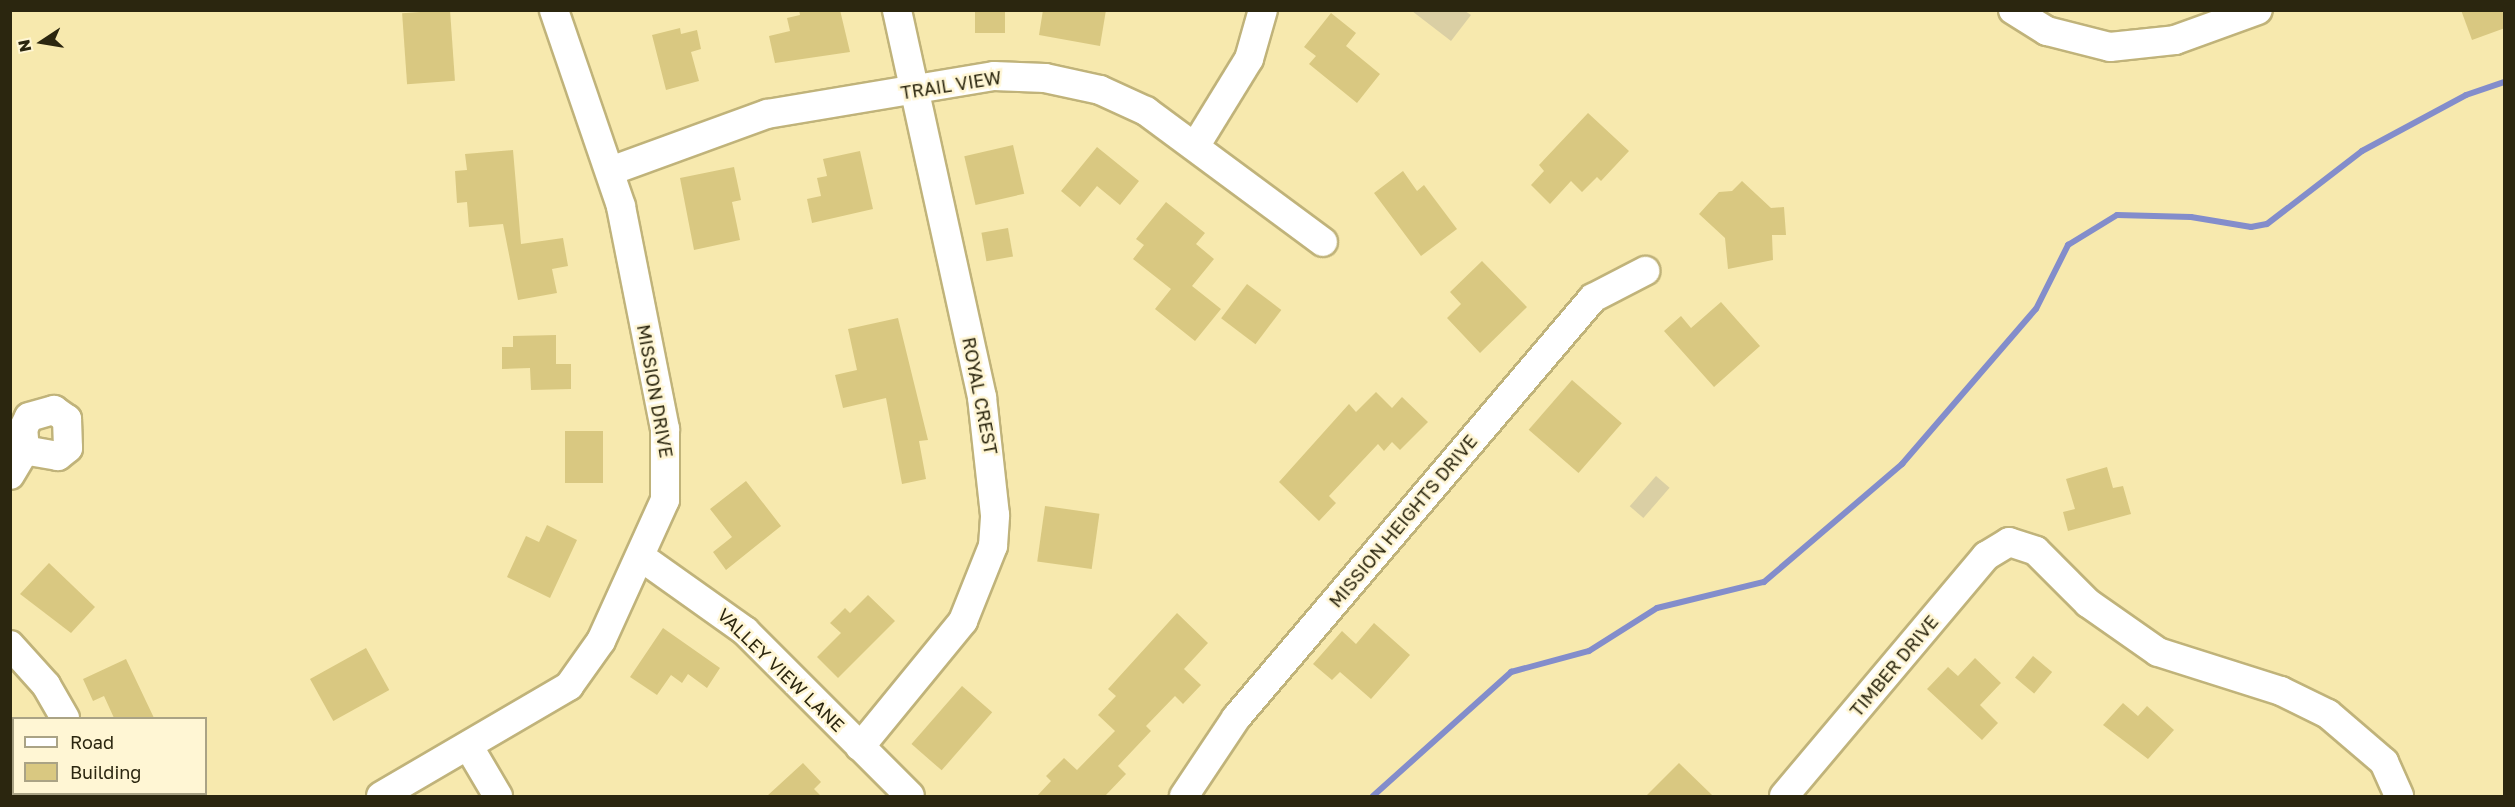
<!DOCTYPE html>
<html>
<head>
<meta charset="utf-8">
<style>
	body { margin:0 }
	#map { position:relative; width:2515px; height:807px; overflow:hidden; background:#f7e9ae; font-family:"Golos Text",sans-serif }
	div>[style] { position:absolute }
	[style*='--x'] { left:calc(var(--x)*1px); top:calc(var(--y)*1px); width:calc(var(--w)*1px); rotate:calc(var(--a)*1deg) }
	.green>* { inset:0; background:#dacfa4; transform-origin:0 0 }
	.stream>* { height:6px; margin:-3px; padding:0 3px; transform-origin:3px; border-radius:3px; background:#838dcb }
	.building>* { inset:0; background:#d9c881; transform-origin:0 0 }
	.roads { filter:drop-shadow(2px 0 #c0b37a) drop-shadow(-2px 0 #c0b37a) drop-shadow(0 2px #c0b37a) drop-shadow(0 -2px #c0b37a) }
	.minor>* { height:28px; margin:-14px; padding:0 14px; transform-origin:14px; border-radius:14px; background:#fff }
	span { translate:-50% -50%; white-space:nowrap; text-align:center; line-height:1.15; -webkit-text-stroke:5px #fff6d4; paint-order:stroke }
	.street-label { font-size:18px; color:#2b260f }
	.frame { position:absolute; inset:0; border:12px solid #2b260f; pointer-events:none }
	.legend { position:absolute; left:12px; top:717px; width:195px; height:78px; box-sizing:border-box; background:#fff6d4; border:2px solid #aaa385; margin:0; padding:8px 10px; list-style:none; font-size:18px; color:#2b260f }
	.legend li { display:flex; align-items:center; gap:12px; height:30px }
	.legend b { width:30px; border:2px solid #aaa385 }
	.north { position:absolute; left:12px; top:12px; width:60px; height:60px; -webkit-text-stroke:4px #fff6d4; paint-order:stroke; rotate:258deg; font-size:16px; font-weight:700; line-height:24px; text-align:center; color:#2b260f }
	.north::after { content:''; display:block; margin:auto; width:21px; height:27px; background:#2b260f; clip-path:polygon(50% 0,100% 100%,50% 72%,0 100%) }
</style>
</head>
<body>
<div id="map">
	<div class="green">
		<i style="clip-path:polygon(1412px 11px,1465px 11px,1471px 15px,1451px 41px)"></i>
		<i style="left:1656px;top:476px;width:18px;height:40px;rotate:41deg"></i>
	</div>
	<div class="stream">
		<i style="--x:1373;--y:796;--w:186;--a:-41.9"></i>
		<i style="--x:1511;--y:672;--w:81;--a:-15.1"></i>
		<i style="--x:1589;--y:651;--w:80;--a:-32.3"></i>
		<i style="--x:1657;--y:608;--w:110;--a:-13.7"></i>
		<i style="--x:1764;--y:582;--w:182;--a:-40.5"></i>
		<i style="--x:1902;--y:464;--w:205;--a:-49.2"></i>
		<i style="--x:2036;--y:309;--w:72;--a:-63.4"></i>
		<i style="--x:2068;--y:245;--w:57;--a:-31.5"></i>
		<i style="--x:2117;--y:215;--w:74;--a:1.5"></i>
		<i style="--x:2191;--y:217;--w:61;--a:9.5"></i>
		<i style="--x:2251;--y:227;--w:16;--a:-11"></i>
		<i style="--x:2267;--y:224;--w:120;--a:-37.5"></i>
		<i style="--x:2362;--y:151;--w:118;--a:-28.3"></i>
		<i style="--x:2466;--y:95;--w:40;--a:-18.9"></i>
	</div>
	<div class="building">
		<i style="left:450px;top:10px;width:71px;height:48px;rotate:86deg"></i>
		<i style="clip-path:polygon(799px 10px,840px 10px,850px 52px,775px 63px,769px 36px,790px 31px,787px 18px,800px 15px)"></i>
		<i style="left:975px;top:10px;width:30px;height:23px"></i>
		<i style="clip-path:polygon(1043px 10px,1106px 10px,1100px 46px,1039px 35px)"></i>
		<i style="clip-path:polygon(2461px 10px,2505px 10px,2505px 28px,2472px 40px)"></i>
		<i style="clip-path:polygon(1331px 13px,1356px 33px,1346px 46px,1380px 74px,1357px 103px,1309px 64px,1316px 56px,1304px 47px)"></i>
		<i style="clip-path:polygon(680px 28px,681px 34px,697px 30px,701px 49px,691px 52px,699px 81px,666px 90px,652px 35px)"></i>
		<i style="clip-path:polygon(1588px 113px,1629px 151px,1601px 181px,1597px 177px,1582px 192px,1571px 181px,1550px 204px,1531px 185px,1544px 171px,1539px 165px)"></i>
		<i style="left:1013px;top:145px;width:50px;height:50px;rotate:77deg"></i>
		<i style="clip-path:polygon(1097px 147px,1139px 181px,1120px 205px,1097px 186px,1080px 207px,1061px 191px)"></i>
		<i style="clip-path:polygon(513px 150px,521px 244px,563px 238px,568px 266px,552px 269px,557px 293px,518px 300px,503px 224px,469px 227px,467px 202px,457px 203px,455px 171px,467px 170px,465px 154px)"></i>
		<i style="clip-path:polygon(860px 151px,873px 209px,812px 223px,807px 199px,821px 196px,817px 178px,827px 176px,823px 159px)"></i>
		<i style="clip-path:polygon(734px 167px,741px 200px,732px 202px,740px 240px,694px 250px,680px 178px)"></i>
		<i style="clip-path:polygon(1403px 171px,1417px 191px,1424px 185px,1457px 229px,1421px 256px,1374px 193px)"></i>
		<i style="clip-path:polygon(1742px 181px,1771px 208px,1784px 207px,1786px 235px,1772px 235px,1773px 260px,1728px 269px,1725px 238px,1699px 214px,1719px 192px,1732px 191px)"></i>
		<i style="clip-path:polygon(1166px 202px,1205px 233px,1196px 244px,1214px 259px,1192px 286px,1221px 309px,1195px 341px,1155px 309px,1171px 289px,1133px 259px,1144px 245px,1136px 239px)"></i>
		<i style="left:1008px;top:228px;width:29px;height:27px;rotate:80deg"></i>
		<i style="clip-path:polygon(1482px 261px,1527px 307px,1480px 353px,1447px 318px,1461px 304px,1450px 292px)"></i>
		<i style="left:1247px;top:284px;width:43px;height:43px;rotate:37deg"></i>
		<i style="clip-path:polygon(1721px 302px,1760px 346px,1714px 387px,1664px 331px,1681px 316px,1691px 328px)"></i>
		<i style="clip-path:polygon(898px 318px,928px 440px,919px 441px,926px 479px,902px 484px,886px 398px,843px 408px,835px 375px,857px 370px,848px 329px)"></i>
		<i style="clip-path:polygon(556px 335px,556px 364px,571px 364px,571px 389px,531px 390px,530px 368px,502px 369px,502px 347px,513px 347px,513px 336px)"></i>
		<i style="left:1572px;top:380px;width:66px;height:66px;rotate:41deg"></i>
		<i style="clip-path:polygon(1376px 392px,1392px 408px,1402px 397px,1428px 422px,1400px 450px,1392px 442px,1384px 451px,1378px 444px,1329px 496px,1336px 503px,1319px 521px,1279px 482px,1349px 404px,1356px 412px)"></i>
		<i style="left:565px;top:431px;width:38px;height:52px"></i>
		<i style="clip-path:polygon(2107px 467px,2113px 488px,2123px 486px,2131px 514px,2068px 531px,2063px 512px,2075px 509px,2066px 479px)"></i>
		<i style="clip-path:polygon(746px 481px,781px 526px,726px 570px,713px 552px,732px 537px,710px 509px)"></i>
		<i style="left:1045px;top:506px;width:55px;height:56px;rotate:8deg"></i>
		<i style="clip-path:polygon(547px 525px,577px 540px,550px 598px,507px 577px,526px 536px,539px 542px)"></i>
		<i style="clip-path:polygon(49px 563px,95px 607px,71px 633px,20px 594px)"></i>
		<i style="clip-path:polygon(868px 595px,895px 621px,838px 678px,817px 657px,841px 633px,830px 623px,845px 608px,850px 613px)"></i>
		<i style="clip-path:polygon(1177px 613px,1208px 643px,1184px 669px,1201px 685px,1183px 704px,1175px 696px,1146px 726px,1151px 731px,1118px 766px,1126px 774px,1105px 796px,1037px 796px,1051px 781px,1046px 776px,1064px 758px,1077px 770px,1115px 731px,1098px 715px,1116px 696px,1108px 689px)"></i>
		<i style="clip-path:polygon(1374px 623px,1410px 655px,1371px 699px,1340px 672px,1332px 680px,1313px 664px,1342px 631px,1356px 644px)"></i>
		<i style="clip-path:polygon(663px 628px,720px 668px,707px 688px,688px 674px,682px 683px,671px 675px,657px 695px,630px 677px)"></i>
		<i style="left:366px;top:648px;width:48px;height:64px;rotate:61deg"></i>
		<i style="left:2033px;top:656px;width:25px;height:28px;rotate:40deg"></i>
		<i style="clip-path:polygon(1975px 658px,2001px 683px,1980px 705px,1998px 723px,1982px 740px,1927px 689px,1948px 667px,1958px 676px)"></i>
		<i style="clip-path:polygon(126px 659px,154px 718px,114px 718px,104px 696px,93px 701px,83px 679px)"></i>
		<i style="left:962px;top:686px;width:40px;height:77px;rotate:41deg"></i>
		<i style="clip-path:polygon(2123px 703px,2138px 716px,2147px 706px,2174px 730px,2148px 759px,2103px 725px)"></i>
		<i style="clip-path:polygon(803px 763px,821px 782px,814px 789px,821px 796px,767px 796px)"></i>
		<i style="clip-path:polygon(1679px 763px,1713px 796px,1646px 796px)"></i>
	</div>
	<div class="roads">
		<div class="minor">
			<i style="--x:2013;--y:10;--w:40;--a:32"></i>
			<i style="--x:2047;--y:31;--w:65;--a:14.3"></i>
			<i style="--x:2110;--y:47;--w:65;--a:-6.1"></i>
			<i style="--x:2175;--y:40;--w:88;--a:-19.9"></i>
			<i style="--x:1196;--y:145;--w:101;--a:-58.4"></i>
			<i style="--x:1249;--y:59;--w:51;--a:-74.1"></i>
			<i style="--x:613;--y:170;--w:164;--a:-20"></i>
			<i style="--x:767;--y:114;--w:230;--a:-9.5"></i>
			<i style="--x:994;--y:76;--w:51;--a:2.2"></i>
			<i style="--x:1045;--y:78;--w:56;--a:12.3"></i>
			<i style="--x:1100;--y:90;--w:51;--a:24.5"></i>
			<i style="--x:1146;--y:111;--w:220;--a:36.5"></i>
			<i style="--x:10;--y:475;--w:29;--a:-59"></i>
			<i style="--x:25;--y:450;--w:21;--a:-95"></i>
			<i style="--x:23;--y:429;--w:13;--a:-63"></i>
			<i style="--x:29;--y:417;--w:26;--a:-16"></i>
			<i style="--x:54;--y:410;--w:16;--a:35"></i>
			<i style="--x:67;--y:419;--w:29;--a:88"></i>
			<i style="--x:68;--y:448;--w:13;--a:141"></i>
			<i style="--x:58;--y:456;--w:34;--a:-170"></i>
			<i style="--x:641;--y:557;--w:128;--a:35.4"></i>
			<i style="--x:745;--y:631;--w:233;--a:45"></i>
			<i style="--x:10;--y:645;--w:54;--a:48"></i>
			<i style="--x:46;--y:685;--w:38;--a:60"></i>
			<i style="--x:469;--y:747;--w:57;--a:59.4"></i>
			<i style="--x:860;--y:747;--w:163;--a:-50.7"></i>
			<i style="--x:963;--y:621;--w:81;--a:-68.2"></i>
			<i style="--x:993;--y:546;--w:31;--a:-86"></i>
			<i style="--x:995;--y:515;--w:119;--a:-96.3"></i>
			<i style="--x:982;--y:397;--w:396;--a:-102.4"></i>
			<i style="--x:102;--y:794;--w:2;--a:63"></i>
			<i style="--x:381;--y:796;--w:218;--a:-30.3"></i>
			<i style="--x:569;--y:686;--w:55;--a:-54.6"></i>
			<i style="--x:601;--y:641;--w:155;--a:-65.6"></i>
			<i style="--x:665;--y:500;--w:71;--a:-90"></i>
			<i style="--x:665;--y:429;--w:227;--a:-101.2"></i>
			<i style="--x:621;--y:206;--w:207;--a:-108.9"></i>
			<i style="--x:1184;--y:796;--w:94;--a:-56.3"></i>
			<i style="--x:1236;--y:718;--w:551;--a:-49.64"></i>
			<i style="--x:1593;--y:298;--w:59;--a:-27.4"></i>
			<i style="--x:1784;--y:796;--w:314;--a:-49.9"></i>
			<i style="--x:1986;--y:556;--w:27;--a:-31"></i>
			<i style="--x:2009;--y:542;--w:28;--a:18"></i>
			<i style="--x:2036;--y:551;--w:74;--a:45"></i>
			<i style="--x:2088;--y:603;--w:85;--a:35"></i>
			<i style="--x:2158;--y:652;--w:129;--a:17.6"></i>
			<i style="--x:2281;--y:691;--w:52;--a:26.1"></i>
			<i style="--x:2328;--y:714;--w:74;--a:40.6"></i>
			<i style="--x:2384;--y:762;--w:37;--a:66"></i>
		</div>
	</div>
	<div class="street-label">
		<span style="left:951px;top:85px;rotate:-9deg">TRAIL VIEW</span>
		<span style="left:655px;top:391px;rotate:80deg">MISSION DRIVE</span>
		<span style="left:980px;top:396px;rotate:79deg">ROYAL CREST</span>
		<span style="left:1403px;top:521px;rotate:-50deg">MISSION HEIGHTS DRIVE</span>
		<span style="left:1894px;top:666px;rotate:-50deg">TIMBER DRIVE</span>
		<span style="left:781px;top:670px;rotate:44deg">VALLEY VIEW LANE</span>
	</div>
	<div class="frame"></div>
	<ul class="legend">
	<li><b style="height:8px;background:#fff"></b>Road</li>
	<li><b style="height:16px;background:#d9c881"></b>Building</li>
	</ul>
	<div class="north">N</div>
</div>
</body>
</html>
